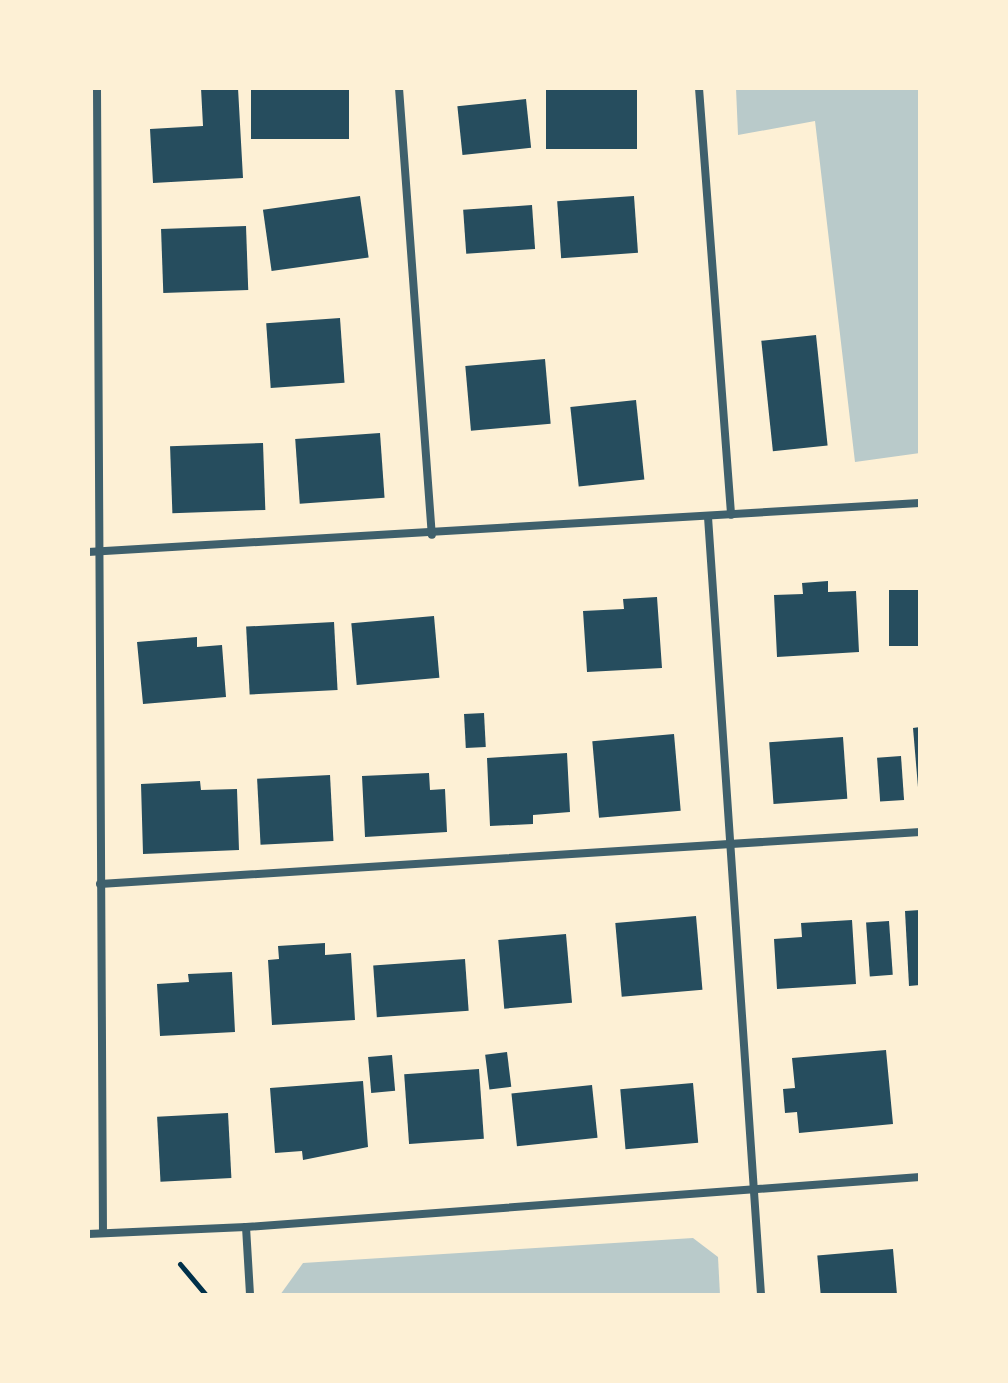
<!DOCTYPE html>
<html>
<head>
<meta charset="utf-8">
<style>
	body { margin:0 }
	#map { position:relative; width:1008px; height:1383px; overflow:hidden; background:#fdf0d5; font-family:Figtree,sans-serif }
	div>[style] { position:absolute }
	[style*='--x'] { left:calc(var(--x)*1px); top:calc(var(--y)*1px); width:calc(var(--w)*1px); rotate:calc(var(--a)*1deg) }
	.green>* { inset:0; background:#b9caca }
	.building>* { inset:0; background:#264d5e; transform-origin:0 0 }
	.path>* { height:5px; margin:-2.5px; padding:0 2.5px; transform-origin:2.5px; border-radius:2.5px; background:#003049 }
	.minor>* { height:8px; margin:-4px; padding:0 4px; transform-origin:4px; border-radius:4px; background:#3f606c }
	span { translate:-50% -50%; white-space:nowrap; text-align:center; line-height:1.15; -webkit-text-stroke:7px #fdf0d5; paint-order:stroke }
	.frame { position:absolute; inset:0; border:90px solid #fdf0d5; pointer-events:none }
</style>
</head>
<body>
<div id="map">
	<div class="green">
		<i style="clip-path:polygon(736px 88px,920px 88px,920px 453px,855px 462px,815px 121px,738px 135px)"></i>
		<i style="clip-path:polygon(693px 1238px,718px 1257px,720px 1295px,280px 1295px,303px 1263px)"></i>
	</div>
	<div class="building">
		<i style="clip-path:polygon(201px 88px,238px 88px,243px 178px,153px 183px,150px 129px,203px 126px)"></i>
		<i style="left:251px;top:88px;width:98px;height:51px"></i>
		<i style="left:546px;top:88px;width:91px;height:61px"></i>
		<i style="left:526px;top:99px;width:49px;height:69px;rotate:84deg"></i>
		<i style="left:360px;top:196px;width:62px;height:98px;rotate:82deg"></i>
		<i style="left:634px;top:196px;width:57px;height:77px;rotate:86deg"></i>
		<i style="left:532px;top:205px;width:44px;height:69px;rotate:86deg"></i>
		<i style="left:246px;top:226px;width:64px;height:85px;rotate:88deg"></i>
		<i style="left:340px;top:318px;width:65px;height:74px;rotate:86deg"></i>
		<i style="left:816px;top:335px;width:111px;height:55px;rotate:84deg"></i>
		<i style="left:545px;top:359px;width:65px;height:80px;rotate:85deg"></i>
		<i style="left:636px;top:400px;width:80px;height:66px;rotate:84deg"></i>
		<i style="left:380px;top:433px;width:65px;height:85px;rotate:86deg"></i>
		<i style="left:263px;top:443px;width:67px;height:93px;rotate:88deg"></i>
		<i style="clip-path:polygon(828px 581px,828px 592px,856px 591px,859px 652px,777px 657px,774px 595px,803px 594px,802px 583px)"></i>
		<i style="left:920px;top:590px;width:56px;height:31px;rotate:90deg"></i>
		<i style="clip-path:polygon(657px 597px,662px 668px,587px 672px,583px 611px,624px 609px,623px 599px)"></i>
		<i style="left:434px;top:616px;width:62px;height:83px;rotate:85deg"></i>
		<i style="left:334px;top:622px;width:68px;height:88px;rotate:87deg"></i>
		<i style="clip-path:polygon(197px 637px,197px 647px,222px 645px,226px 697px,143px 704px,137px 642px)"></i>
		<i style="left:484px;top:713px;width:34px;height:20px;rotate:87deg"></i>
		<i style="clip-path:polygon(920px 727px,920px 787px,918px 787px,913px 728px)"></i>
		<i style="left:674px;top:734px;width:77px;height:82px;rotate:85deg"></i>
		<i style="left:843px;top:737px;width:62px;height:74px;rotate:86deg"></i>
		<i style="clip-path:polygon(567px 753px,570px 812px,533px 815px,533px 824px,490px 826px,487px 758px)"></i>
		<i style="left:901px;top:756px;width:44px;height:24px;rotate:86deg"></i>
		<i style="clip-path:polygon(429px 773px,430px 790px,445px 789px,447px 832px,365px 837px,362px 776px)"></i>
		<i style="left:330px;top:775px;width:66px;height:73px;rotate:87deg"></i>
		<i style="clip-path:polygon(200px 781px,201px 790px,237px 789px,239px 850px,143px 854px,141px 784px)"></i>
		<i style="clip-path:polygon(920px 910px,920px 985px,909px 986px,905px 911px)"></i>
		<i style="left:696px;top:916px;width:74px;height:81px;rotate:85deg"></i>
		<i style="clip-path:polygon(852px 920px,856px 984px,777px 989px,774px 939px,802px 937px,801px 923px)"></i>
		<i style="left:889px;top:921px;width:54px;height:23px;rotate:86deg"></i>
		<i style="left:566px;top:934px;width:69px;height:68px;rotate:85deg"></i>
		<i style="clip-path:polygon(325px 943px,325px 955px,351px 953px,355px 1020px,272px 1025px,268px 960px,279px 959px,278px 946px)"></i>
		<i style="left:465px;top:959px;width:52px;height:92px;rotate:86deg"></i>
		<i style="clip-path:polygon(232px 972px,235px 1032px,160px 1036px,157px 984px,189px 982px,188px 974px)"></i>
		<i style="clip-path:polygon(886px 1050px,893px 1124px,799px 1133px,797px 1112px,785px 1113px,783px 1089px,795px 1088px,792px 1058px)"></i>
		<i style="left:507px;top:1052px;width:35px;height:22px;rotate:83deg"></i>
		<i style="left:392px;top:1055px;width:36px;height:24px;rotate:85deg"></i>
		<i style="left:479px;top:1069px;width:70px;height:75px;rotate:86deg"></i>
		<i style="clip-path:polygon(363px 1081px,368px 1147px,303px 1160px,302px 1151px,275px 1153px,270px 1088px)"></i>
		<i style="left:693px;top:1083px;width:60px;height:73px;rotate:85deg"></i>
		<i style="left:592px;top:1085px;width:53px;height:81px;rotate:84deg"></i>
		<i style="left:228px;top:1113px;width:65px;height:71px;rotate:87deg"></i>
		<i style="left:893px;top:1249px;width:46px;height:76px;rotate:85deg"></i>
	</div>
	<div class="path">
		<i style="--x:180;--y:1264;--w:40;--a:50"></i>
	</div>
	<div class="minor">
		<i style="--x:97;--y:88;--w:1145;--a:89.7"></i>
		<i style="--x:399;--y:88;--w:448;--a:85.8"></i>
		<i style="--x:699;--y:88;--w:428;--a:85.7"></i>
		<i style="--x:708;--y:517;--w:780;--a:86.1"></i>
		<i style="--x:88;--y:552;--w:833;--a:-3.37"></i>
		<i style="--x:100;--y:884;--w:822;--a:-3.63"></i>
		<i style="--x:246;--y:1227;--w:68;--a:86.6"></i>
		<i style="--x:88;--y:1234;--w:158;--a:-2.5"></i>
		<i style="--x:246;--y:1227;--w:676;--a:-4.24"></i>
	</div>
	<div class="frame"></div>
</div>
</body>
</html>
